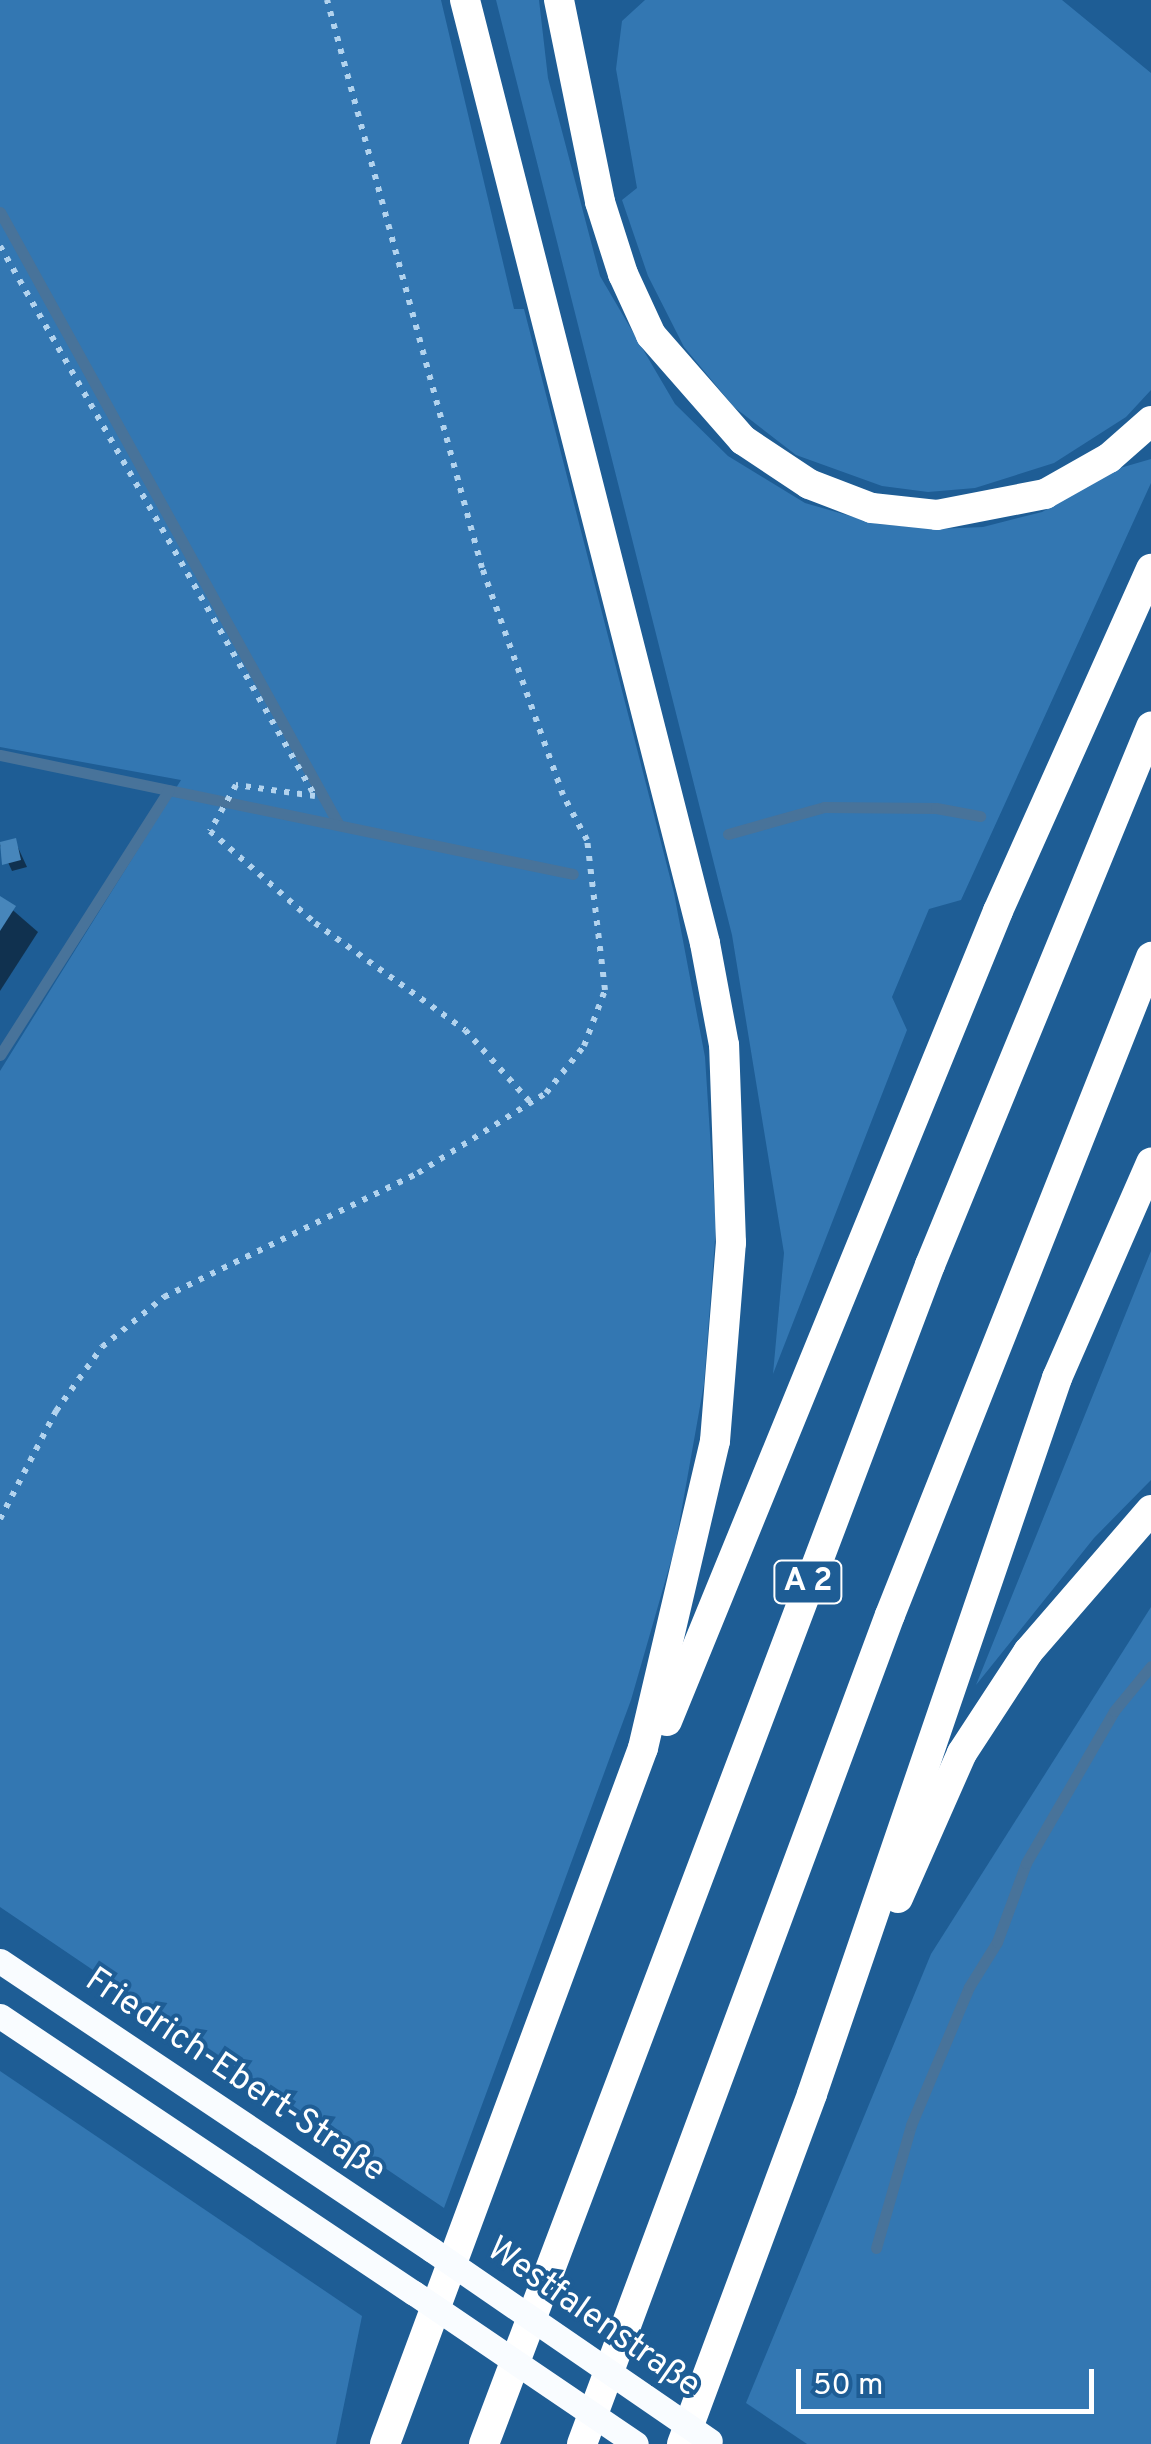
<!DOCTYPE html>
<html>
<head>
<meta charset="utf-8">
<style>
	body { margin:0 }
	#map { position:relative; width:1151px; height:2444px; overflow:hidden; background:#1e5d95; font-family:Overpass,sans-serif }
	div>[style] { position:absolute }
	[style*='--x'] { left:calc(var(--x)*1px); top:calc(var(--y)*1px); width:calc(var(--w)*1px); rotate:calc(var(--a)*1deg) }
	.green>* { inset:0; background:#3377b2 }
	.shadow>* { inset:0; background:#0007 }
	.stream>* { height:11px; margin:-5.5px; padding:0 5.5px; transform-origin:5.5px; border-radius:5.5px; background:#48739a }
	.building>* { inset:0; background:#4786bb }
	.path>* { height:6px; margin-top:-3px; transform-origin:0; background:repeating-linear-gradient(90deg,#b2d3ee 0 5px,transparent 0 13px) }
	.major>* { height:25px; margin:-12.5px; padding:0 12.5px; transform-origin:12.5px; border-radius:12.5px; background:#f9fcff }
	.highway>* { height:30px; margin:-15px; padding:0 15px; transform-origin:15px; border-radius:15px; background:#fff }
	.major-bridge>* { height:25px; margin:-12.5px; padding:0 12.5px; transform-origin:12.5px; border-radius:12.5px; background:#f9fcff }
	span { translate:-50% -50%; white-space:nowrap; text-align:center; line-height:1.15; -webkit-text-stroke:8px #1e5d95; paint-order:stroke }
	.shield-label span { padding:2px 8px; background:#1e5d95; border:2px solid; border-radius:8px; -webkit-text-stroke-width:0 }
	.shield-label { font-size:32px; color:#fff; font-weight:700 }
	.street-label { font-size:35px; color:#fff }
	.scale { position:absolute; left:796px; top:2369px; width:298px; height:45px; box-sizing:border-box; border:5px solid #fff; border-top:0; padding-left:12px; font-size:30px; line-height:35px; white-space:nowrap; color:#fff; -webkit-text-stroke:8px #1e5d95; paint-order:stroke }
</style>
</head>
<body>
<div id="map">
	<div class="green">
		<i style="clip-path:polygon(0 0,441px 0,514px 309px,524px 309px,674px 893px,705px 1057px,716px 1227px,704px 1384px,675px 1547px,631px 1700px,444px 2208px,0 1907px,0 1071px,181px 780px,0 747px)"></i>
		<i style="clip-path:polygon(496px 0,539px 0,548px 78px,600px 276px,675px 404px,728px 456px,805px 503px,878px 524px,937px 529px,983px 527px,1042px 512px,1120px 468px,1151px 459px,1151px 483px,961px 900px,929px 909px,892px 997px,907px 1030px,773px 1374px,784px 1253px,732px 935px)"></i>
		<i style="clip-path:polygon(645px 0,1062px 0,1151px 73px,1151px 390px,1126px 417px,1054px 463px,975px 488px,928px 492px,882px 486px,796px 455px,734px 407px,684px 347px,648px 276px,622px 200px,637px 188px,616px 69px,622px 21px)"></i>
		<i style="clip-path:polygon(1151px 1251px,1151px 1480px,1094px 1538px,976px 1685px)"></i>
		<i style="clip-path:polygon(1151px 1607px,1151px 2444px,807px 2444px,746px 2403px,931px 1954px)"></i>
		<i style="clip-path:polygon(0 2071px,362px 2316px,336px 2444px,0 2444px)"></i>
	</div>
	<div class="shadow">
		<i style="clip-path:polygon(15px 841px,27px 867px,12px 871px,0 845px)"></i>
		<i style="clip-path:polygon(0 899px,38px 932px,0 991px)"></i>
	</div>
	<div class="stream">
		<i style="--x:0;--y:212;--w:700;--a:61.06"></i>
		<i style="--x:0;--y:755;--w:585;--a:11.73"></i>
		<i style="--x:728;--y:834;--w:100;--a:-15.7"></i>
		<i style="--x:824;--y:807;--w:112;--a:0.5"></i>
		<i style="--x:936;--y:808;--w:45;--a:10.3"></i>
		<i style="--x:0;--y:1055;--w:314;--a:-57.5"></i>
		<i style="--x:876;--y:2248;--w:128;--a:-74.1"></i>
		<i style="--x:911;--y:2125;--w:150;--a:-67.2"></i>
		<i style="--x:969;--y:1987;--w:53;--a:-58.1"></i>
		<i style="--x:997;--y:1942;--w:84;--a:-69.8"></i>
		<i style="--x:1026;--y:1863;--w:176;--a:-59.9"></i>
		<i style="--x:1114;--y:1711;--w:58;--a:-50.6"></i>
	</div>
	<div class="building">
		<i style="clip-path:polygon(16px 838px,21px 860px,2px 865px,0 842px)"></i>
		<i style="clip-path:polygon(0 896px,16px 906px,0 931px)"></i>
	</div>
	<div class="path">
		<i style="--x:0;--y:246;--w:634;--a:60.2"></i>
		<i style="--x:315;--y:796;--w:80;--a:-172.1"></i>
		<i style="--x:236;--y:785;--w:53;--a:119.5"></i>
		<i style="--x:210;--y:831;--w:140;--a:41.2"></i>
		<i style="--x:315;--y:923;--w:184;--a:35.5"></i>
		<i style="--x:465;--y:1030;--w:98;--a:47.9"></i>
		<i style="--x:0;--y:1519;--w:122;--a:-62.6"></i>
		<i style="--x:56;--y:1411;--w:79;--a:-54.3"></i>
		<i style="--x:102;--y:1347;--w:80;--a:-38.9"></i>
		<i style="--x:164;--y:1297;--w:283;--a:-26"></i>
		<i style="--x:418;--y:1173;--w:151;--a:-32"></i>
		<i style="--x:546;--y:1093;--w:60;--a:-51"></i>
		<i style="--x:584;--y:1046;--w:60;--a:-69.4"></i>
		<i style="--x:605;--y:990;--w:151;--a:-96.8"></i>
		<i style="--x:587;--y:840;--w:51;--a:-118.1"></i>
		<i style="--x:563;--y:795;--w:241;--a:-109.6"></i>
		<i style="--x:482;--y:568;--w:589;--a:-105.26"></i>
	</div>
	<div class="major">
		<i style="--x:0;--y:1961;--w:520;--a:33.78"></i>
		<i style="--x:0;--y:2016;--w:498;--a:33.8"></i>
	</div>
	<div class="highway">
		<i style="--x:559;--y:0;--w:206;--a:78.5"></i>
		<i style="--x:600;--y:202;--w:76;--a:72.3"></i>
		<i style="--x:623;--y:274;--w:67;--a:65.3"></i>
		<i style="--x:651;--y:335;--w:140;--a:48.8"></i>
		<i style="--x:743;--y:440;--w:79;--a:33.7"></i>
		<i style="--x:809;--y:484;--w:67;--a:20.9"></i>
		<i style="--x:872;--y:508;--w:65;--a:6.1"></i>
		<i style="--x:937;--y:515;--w:110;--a:-11"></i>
		<i style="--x:1045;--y:494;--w:73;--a:-29.4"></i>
		<i style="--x:1109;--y:458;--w:56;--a:-41.4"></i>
		<i style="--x:667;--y:1721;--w:875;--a:-67.77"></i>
		<i style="--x:998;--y:911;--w:375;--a:-65.9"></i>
		<i style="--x:898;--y:1898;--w:158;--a:-66.2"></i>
		<i style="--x:962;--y:1753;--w:121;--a:-56.8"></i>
		<i style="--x:1028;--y:1652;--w:188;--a:-49.1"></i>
		<i style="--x:385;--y:2444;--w:742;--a:-69.66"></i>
		<i style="--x:643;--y:1748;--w:315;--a:-76.8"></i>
		<i style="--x:715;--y:1441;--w:199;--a:-85.4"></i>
		<i style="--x:731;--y:1243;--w:198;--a:-92"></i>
		<i style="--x:724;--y:1045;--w:104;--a:-100.6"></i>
		<i style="--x:705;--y:943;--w:973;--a:-104.28"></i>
		<i style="--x:484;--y:2444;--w:1261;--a:-69.28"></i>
		<i style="--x:930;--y:1265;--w:582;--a:-67.67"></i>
		<i style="--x:582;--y:2444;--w:884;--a:-69.62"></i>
		<i style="--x:890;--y:1615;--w:708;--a:-68.36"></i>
		<i style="--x:682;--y:2444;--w:373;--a:-69.6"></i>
		<i style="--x:812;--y:2094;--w:757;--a:-71.11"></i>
		<i style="--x:1057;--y:1378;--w:235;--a:-66.4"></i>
	</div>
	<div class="major-bridge">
		<i style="--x:432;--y:2250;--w:337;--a:34.5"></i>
		<i style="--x:414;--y:2293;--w:268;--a:34.2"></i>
	</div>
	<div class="shield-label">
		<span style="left:808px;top:1582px">A 2</span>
	</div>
	<div class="street-label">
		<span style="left:235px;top:2076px;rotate:34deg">Friedrich-Ebert-Straße</span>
		<span style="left:593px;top:2318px;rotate:35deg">Westfalenstraße</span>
	</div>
	<div class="scale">50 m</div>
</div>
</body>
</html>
